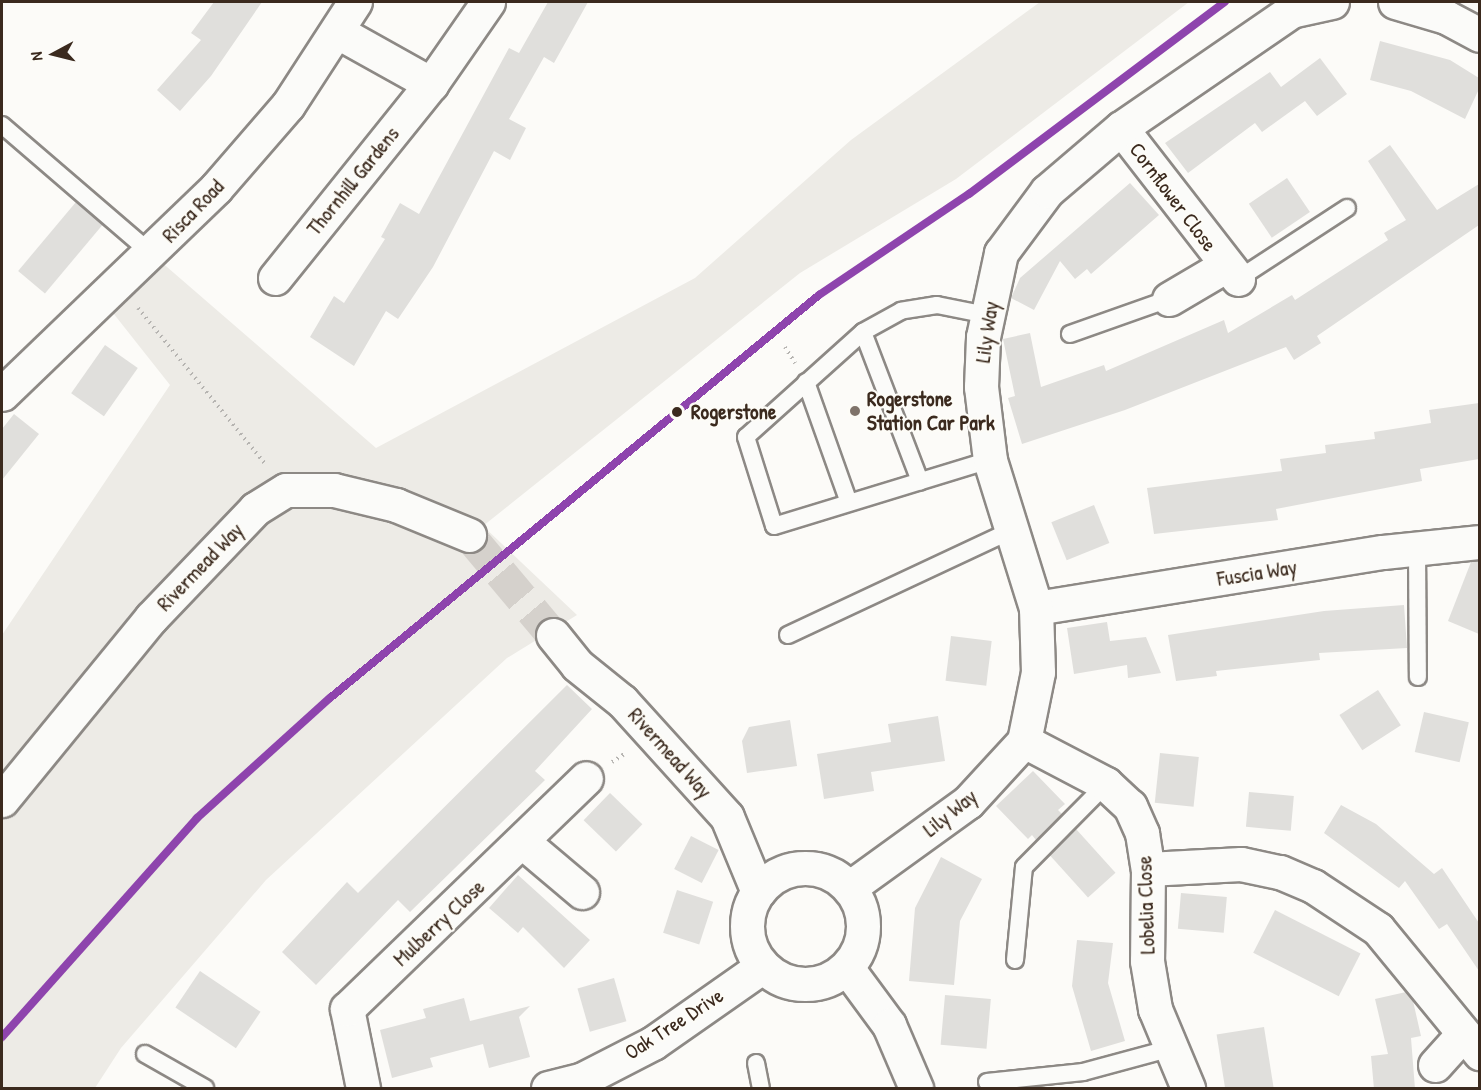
<!DOCTYPE html>
<html>
<head>
<meta charset="utf-8">
<style>
	body { margin:0 }
	#map { position:relative; width:1481px; height:1090px; overflow:hidden; background:#fcfbf8; font-family:"Patrick Hand",sans-serif }
	div>[style] { position:absolute }
	[style*='--x'] { left:calc(var(--x)*1px); top:calc(var(--y)*1px); width:calc(var(--w)*1px); rotate:calc(var(--a)*1deg) }
	.green>* { inset:0; background:#edebe6 }
	.building>* { inset:0; background:#e0dfdc; transform-origin:0 0 }
	.minor-tunnel>* { height:33px; margin-top:-16.5px; transform-origin:0; background:repeating-linear-gradient(90deg,#d5d1cc 0 33px,transparent 0 49px) }
	.path>* { height:4px; margin-top:-2px; transform-origin:0; background:repeating-linear-gradient(90deg,#b6b4b1 0 1.5px,transparent 0 6px) }
	.roads { filter:drop-shadow(2px 0 #8d8985) drop-shadow(-2px 0 #8d8985) drop-shadow(0 2px #8d8985) drop-shadow(0 -2px #8d8985) }
	.service>* { height:16px; margin:-8px; padding:0 8px; transform-origin:8px; border-radius:8px; background:#fbfbf9 }
	.minor>* { height:33px; margin:-16.5px; padding:0 16.5px; transform-origin:16.5px; border-radius:16.5px; background:#fbfbf9 }
	.minor>.ring { margin:-16.5px; padding:0; box-sizing:content-box; background:none; border:33px solid #fbfbf9; border-radius:50% }
	.secondary>* { height:33px; margin:-16.5px; padding:0 16.5px; transform-origin:16.5px; border-radius:16.5px; background:#fbfbf9 }
	.rail-1>* { height:8px; margin:-4px; padding:0 4px; transform-origin:4px; border-radius:4px; background:#8e44ad }
	.dots>* { width:16px; height:16px; translate:-50% -50%; box-sizing:border-box; border:3px solid #fdfcf7; border-radius:50% }
	span { translate:-50% -50%; white-space:nowrap; text-align:center; line-height:1.15; -webkit-text-stroke:4.5px #fdfcf7; paint-order:stroke }
	.street-label { font-size:21px; color:#3b2a1e }
	.poi-label { font-size:21px; color:#3b2a1e; font-weight:700 }
	.left { translate:0 -50%; text-align:left }
	.stop-label { font-size:21px; color:#3b2a1e; font-weight:700 }
	.frame { position:absolute; inset:0; border:3px solid #3b2a1e; pointer-events:none }
	.north { position:absolute; left:24px; top:24px; width:60px; height:60px; -webkit-text-stroke:4px #fdfcf7; paint-order:stroke; rotate:263deg; font-size:16px; font-weight:700; line-height:24px; text-align:center; color:#3b2a1e }
	.north::after { content:''; display:block; margin:auto; width:21px; height:27px; background:#3b2a1e; clip-path:polygon(50% 0,100% 100%,50% 72%,0 100%) }
</style>
</head>
<body>
<div id="map">
	<div class="green">
		<i style="clip-path:polygon(1040px 2px,1189px 2px,956px 179px,800px 273px,483px 526px,577px 615px,507px 658px,266px 880px,121px 1048px,95px 1088px,2px 1088px,2px 635px,170px 385px,102px 299px,152px 254px,376px 448px,695px 278px,851px 140px)"></i>
	</div>
	<div class="building">
		<i style="clip-path:polygon(214px 2px,262px 2px,211px 76px,180px 111px,157px 90px,201px 40px,191px 33px)"></i>
		<i style="clip-path:polygon(548px 2px,588px 2px,554px 63px,544px 57px,509px 119px,526px 128px,510px 160px,494px 151px,433px 267px,398px 319px,386px 311px,354px 366px,310px 337px,334px 296px,344px 303px,385px 239px,381px 237px,400px 203px,419px 214px,509px 48px,519px 53px)"></i>
		<i style="clip-path:polygon(1380px 41px,1450px 60px,1479px 78px,1479px 89px,1465px 119px,1411px 91px,1370px 80px)"></i>
		<i style="clip-path:polygon(1320px 58px,1347px 94px,1317px 116px,1305px 101px,1262px 132px,1255px 123px,1188px 173px,1165px 143px,1270px 72px,1281px 87px)"></i>
		<i style="clip-path:polygon(1390px 145px,1437px 210px,1479px 184px,1479px 225px,1317px 336px,1321px 343px,1294px 360px,1286px 347px,1125px 410px,1022px 444px,1008px 398px,1015px 396px,1003px 339px,1030px 333px,1041px 387px,1104px 365px,1106px 371px,1224px 320px,1228px 333px,1292px 295px,1295px 300px,1388px 240px,1384px 233px,1406px 220px,1368px 161px)"></i>
		<i style="left:1287px;top:178px;width:41px;height:46px;rotate:56deg"></i>
		<i style="clip-path:polygon(1130px 183px,1159px 215px,1091px 274px,1087px 269px,1075px 279px,1060px 261px,1034px 310px,1011px 298px,1020px 278px)"></i>
		<i style="left:76px;top:202px;width:35px;height:90px;rotate:40deg"></i>
		<i style="left:105px;top:345px;width:40px;height:59px;rotate:35deg"></i>
		<i style="clip-path:polygon(1479px 403px,1479px 459px,1420px 469px,1422px 481px,1276px 509px,1278px 520px,1154px 534px,1147px 488px,1282px 471px,1280px 459px,1326px 453px,1325px 445px,1375px 439px,1374px 432px,1431px 423px,1429px 410px)"></i>
		<i style="clip-path:polygon(14px 414px,39px 434px,2px 480px,2px 429px)"></i>
		<i style="left:1094px;top:505px;width:41px;height:46px;rotate:68deg"></i>
		<i style="clip-path:polygon(1479px 561px,1479px 634px,1448px 621px,1471px 562px)"></i>
		<i style="clip-path:polygon(1404px 605px,1407px 648px,1319px 653px,1320px 660px,1216px 671px,1217px 676px,1176px 681px,1168px 635px,1324px 611px)"></i>
		<i style="clip-path:polygon(1107px 622px,1110px 641px,1146px 637px,1161px 673px,1128px 678px,1127px 665px,1074px 674px,1067px 628px)"></i>
		<i style="left:951px;top:636px;width:41px;height:45px;rotate:7deg"></i>
		<i style="clip-path:polygon(567px 685px,592px 709px,535px 771px,545px 780px,410px 912px,398px 900px,316px 985px,282px 952px,347px 882px,358px 893px)"></i>
		<i style="left:1378px;top:690px;width:42px;height:46px;rotate:57deg"></i>
		<i style="left:1424px;top:712px;width:46px;height:41px;rotate:13deg"></i>
		<i style="clip-path:polygon(938px 716px,945px 761px,871px 772px,874px 791px,824px 799px,817px 754px,891px 742px,888px 724px)"></i>
		<i style="clip-path:polygon(790px 720px,797px 766px,747px 773px,742px 741px,749px 727px)"></i>
		<i style="left:1160px;top:753px;width:39px;height:50px;rotate:6deg"></i>
		<i style="clip-path:polygon(1033px 771px,1065px 804px,1058px 810px,1062px 814px,1036px 840px,1032px 835px,1028px 839px,996px 806px)"></i>
		<i style="left:1249px;top:792px;width:45px;height:35px;rotate:5deg"></i>
		<i style="left:610px;top:793px;width:45px;height:38px;rotate:44deg"></i>
		<i style="clip-path:polygon(1341px 805px,1376px 824px,1434px 874px,1442px 868px,1479px 923px,1479px 971px,1447px 924px,1439px 929px,1405px 881px,1399px 888px,1324px 833px)"></i>
		<i style="left:1076px;top:829px;width:59px;height:37px;rotate:48deg"></i>
		<i style="left:691px;top:836px;width:31px;height:37px;rotate:27deg"></i>
		<i style="clip-path:polygon(941px 857px,982px 879px,960px 921px,954px 985px,909px 981px,915px 908px)"></i>
		<i style="clip-path:polygon(518px 875px,590px 940px,564px 968px,523px 927px,518px 933px,489px 908px)"></i>
		<i style="left:677px;top:890px;width:38px;height:45px;rotate:18deg"></i>
		<i style="left:1181px;top:893px;width:46px;height:36px;rotate:5deg"></i>
		<i style="left:1275px;top:910px;width:96px;height:48px;rotate:27deg"></i>
		<i style="clip-path:polygon(1077px 940px,1113px 943px,1108px 983px,1125px 1041px,1091px 1051px,1072px 986px)"></i>
		<i style="left:200px;top:971px;width:73px;height:44px;rotate:34deg"></i>
		<i style="left:614px;top:978px;width:45px;height:38px;rotate:74deg"></i>
		<i style="clip-path:polygon(1406px 992px,1413px 1001px,1421px 1036px,1411px 1038px,1415px 1089px,1374px 1089px,1371px 1056px,1388px 1054px,1375px 999px)"></i>
		<i style="left:945px;top:995px;width:46px;height:50px;rotate:5deg"></i>
		<i style="clip-path:polygon(464px 998px,470px 1021px,530px 1006px,519px 1017px,530px 1057px,489px 1068px,483px 1044px,430px 1058px,433px 1067px,392px 1078px,380px 1030px,426px 1018px,423px 1009px)"></i>
		<i style="left:1264px;top:1027px;width:63px;height:48px;rotate:81deg"></i>
	</div>
	<div class="minor-tunnel">
		<i style="--x:469;--y:535;--w:131;--a:50"></i>
	</div>
	<div class="path">
		<i style="--x:138;--y:308;--w:203;--a:50.8"></i>
		<i style="--x:785;--y:347;--w:19;--a:58"></i>
		<i style="--x:612;--y:762;--w:17;--a:-33"></i>
	</div>
	<div class="roads">
		<div class="service">
			<i style="--x:2;--y:125;--w:198;--a:40.7"></i>
			<i style="--x:1238;--y:279;--w:130;--a:-33.1"></i>
			<i style="--x:987;--y:315;--w:51;--a:-168.7"></i>
			<i style="--x:937;--y:305;--w:36;--a:171"></i>
			<i style="--x:901;--y:311;--w:43;--a:151.1"></i>
			<i style="--x:863;--y:332;--w:157;--a:138.1"></i>
			<i style="--x:746;--y:437;--w:93;--a:72.5"></i>
			<i style="--x:774;--y:526;--w:226;--a:-17"></i>
			<i style="--x:863;--y:332;--w:160;--a:69.1"></i>
			<i style="--x:1070;--y:334;--w:105;--a:-19.5"></i>
			<i style="--x:806;--y:382;--w:128;--a:70.4"></i>
			<i style="--x:1417;--y:548;--w:129;--a:89.6"></i>
			<i style="--x:788;--y:635;--w:247;--a:-25.1"></i>
			<i style="--x:1015;--y:960;--w:93;--a:-84.5"></i>
			<i style="--x:1024;--y:867;--w:117;--a:-45.3"></i>
			<i style="--x:145;--y:1054;--w:69;--a:29.5"></i>
			<i style="--x:756;--y:1063;--w:25;--a:79"></i>
			<i style="--x:987;--y:1082;--w:97;--a:-5.9"></i>
			<i style="--x:1083;--y:1072;--w:92;--a:-15.1"></i>
		</div>
		<div class="minor">
			<i style="--x:1395;--y:2;--w:53;--a:16.4"></i>
			<i style="--x:1446;--y:17;--w:38;--a:28"></i>
			<i style="--x:338;--y:32;--w:107;--a:29.2"></i>
			<i style="--x:1121;--y:128;--w:191;--a:52.2"></i>
			<i style="--x:275;--y:278;--w:249;--a:-51.2"></i>
			<i style="--x:431;--y:84;--w:100;--a:-55.2"></i>
			<i style="--x:1169;--y:299;--w:65;--a:-30.5"></i>
			<i style="--x:1036;--y:608;--w:351;--a:-9.2"></i>
			<i style="--x:1383;--y:552;--w:98;--a:-5.9"></i>
			<i style="--x:553;--y:635;--w:38;--a:51"></i>
			<i style="--x:577;--y:665;--w:58;--a:38.7"></i>
			<i style="--x:622;--y:701;--w:156;--a:47.8"></i>
			<i style="--x:727;--y:817;--w:81;--a:67.5"></i>
			<i style="--x:1024;--y:741;--w:93;--a:27.7"></i>
			<i style="--x:1106;--y:784;--w:33;--a:43"></i>
			<i style="--x:1130;--y:806;--w:30;--a:66"></i>
			<i style="--x:1142;--y:833;--w:36;--a:81"></i>
			<i style="--x:1148;--y:869;--w:92;--a:90.6"></i>
			<i style="--x:1147;--y:961;--w:49;--a:80.5"></i>
			<i style="--x:1155;--y:1009;--w:86;--a:67.3"></i>
			<i style="--x:2;--y:800;--w:235;--a:-50.7"></i>
			<i style="--x:151;--y:618;--w:151;--a:-46.3"></i>
			<i style="--x:255;--y:509;--w:36;--a:-32"></i>
			<i style="--x:286;--y:490;--w:48;--a:0"></i>
			<i style="--x:334;--y:490;--w:64;--a:13.6"></i>
			<i style="--x:396;--y:505;--w:79;--a:22.3"></i>
			<i style="--x:524;--y:843;--w:76;--a:40.2"></i>
			<i class="ring" style="left:747px;top:868px;width:83px;height:83px"></i>
			<i style="--x:1148;--y:869;--w:93;--a:-3.1"></i>
			<i style="--x:1241;--y:864;--w:40;--a:12"></i>
			<i style="--x:1280;--y:872;--w:36;--a:23"></i>
			<i style="--x:1313;--y:886;--w:78;--a:33.5"></i>
			<i style="--x:1378;--y:929;--w:161;--a:50.6"></i>
			<i style="--x:849;--y:888;--w:147;--a:-35.9"></i>
			<i style="--x:968;--y:802;--w:83;--a:-47.4"></i>
			<i style="--x:1024;--y:741;--w:70;--a:-78.5"></i>
			<i style="--x:1038;--y:672;--w:64;--a:-91.8"></i>
			<i style="--x:1036;--y:608;--w:155;--a:-107.3"></i>
			<i style="--x:990;--y:460;--w:74;--a:-97"></i>
			<i style="--x:981;--y:387;--w:50;--a:-87.7"></i>
			<i style="--x:983;--y:337;--w:86;--a:-77.9"></i>
			<i style="--x:1001;--y:253;--w:77;--a:-53.4"></i>
			<i style="--x:1047;--y:191;--w:97;--a:-40.4"></i>
			<i style="--x:1121;--y:128;--w:206;--a:-34.5"></i>
			<i style="--x:1291;--y:11;--w:42;--a:-12.4"></i>
			<i style="--x:847;--y:968;--w:71;--a:53.6"></i>
			<i style="--x:889;--y:1025;--w:69;--a:66.8"></i>
			<i style="--x:1435;--y:1065;--w:40;--a:-48"></i>
			<i style="--x:363;--y:1088;--w:81;--a:-101.4"></i>
			<i style="--x:347;--y:1009;--w:332;--a:-44"></i>
			<i style="--x:548;--y:1088;--w:36;--a:-14"></i>
			<i style="--x:583;--y:1079;--w:79;--a:-27.2"></i>
			<i style="--x:653;--y:1043;--w:134;--a:-35"></i>
		</div>
		<div class="secondary">
			<i style="--x:2;--y:394;--w:297;--a:-43.9"></i>
			<i style="--x:216;--y:188;--w:110;--a:-49.1"></i>
			<i style="--x:288;--y:105;--w:123;--a:-57"></i>
		</div>
	</div>
	<div class="rail-1">
		<i style="--x:2;--y:1037;--w:293;--a:-48.3"></i>
		<i style="--x:197;--y:818;--w:179;--a:-42.1"></i>
		<i style="--x:330;--y:698;--w:634;--a:-39.49"></i>
		<i style="--x:819;--y:295;--w:181;--a:-34"></i>
		<i style="--x:969;--y:194;--w:320;--a:-36.9"></i>
	</div>
	<div class="dots">
		<i style="left:855px;top:411px;background:#7f736a"></i>
		<i style="left:677px;top:412px;background:#3b2a1e"></i>
	</div>
	<div class="street-label">
		<span style="left:353px;top:181px;rotate:-51deg">Thornhill Gardens</span>
		<span style="left:1173px;top:197px;rotate:53deg">Cornflower Close</span>
		<span style="left:193px;top:211px;rotate:-46deg">Risca Road</span>
		<span style="left:987px;top:332px;rotate:-82deg">Lily Way</span>
		<span style="left:200px;top:567px;rotate:-46deg">Rivermead Way</span>
		<span style="left:1257px;top:573px;rotate:-9deg">Fuscia Way</span>
		<span style="left:670px;top:753px;rotate:48deg">Rivermead Way</span>
		<span style="left:950px;top:813px;rotate:-39deg">Lily Way</span>
		<span style="left:1146px;top:905px;rotate:-92deg">Lobelia Close</span>
		<span style="left:439px;top:923px;rotate:-43deg">Mulberry Close</span>
		<span style="left:674px;top:1024px;rotate:-33deg">Oak Tree Drive</span>
	</div>
	<div class="poi-label">
		<span class="left" style="left:867px;top:411px">Rogerstone<br>Station Car Park</span>
	</div>
	<div class="stop-label">
		<span class="left" style="left:691px;top:412px">Rogerstone</span>
	</div>
	<div class="frame"></div>
	<div class="north">N</div>
</div>
</body>
</html>
